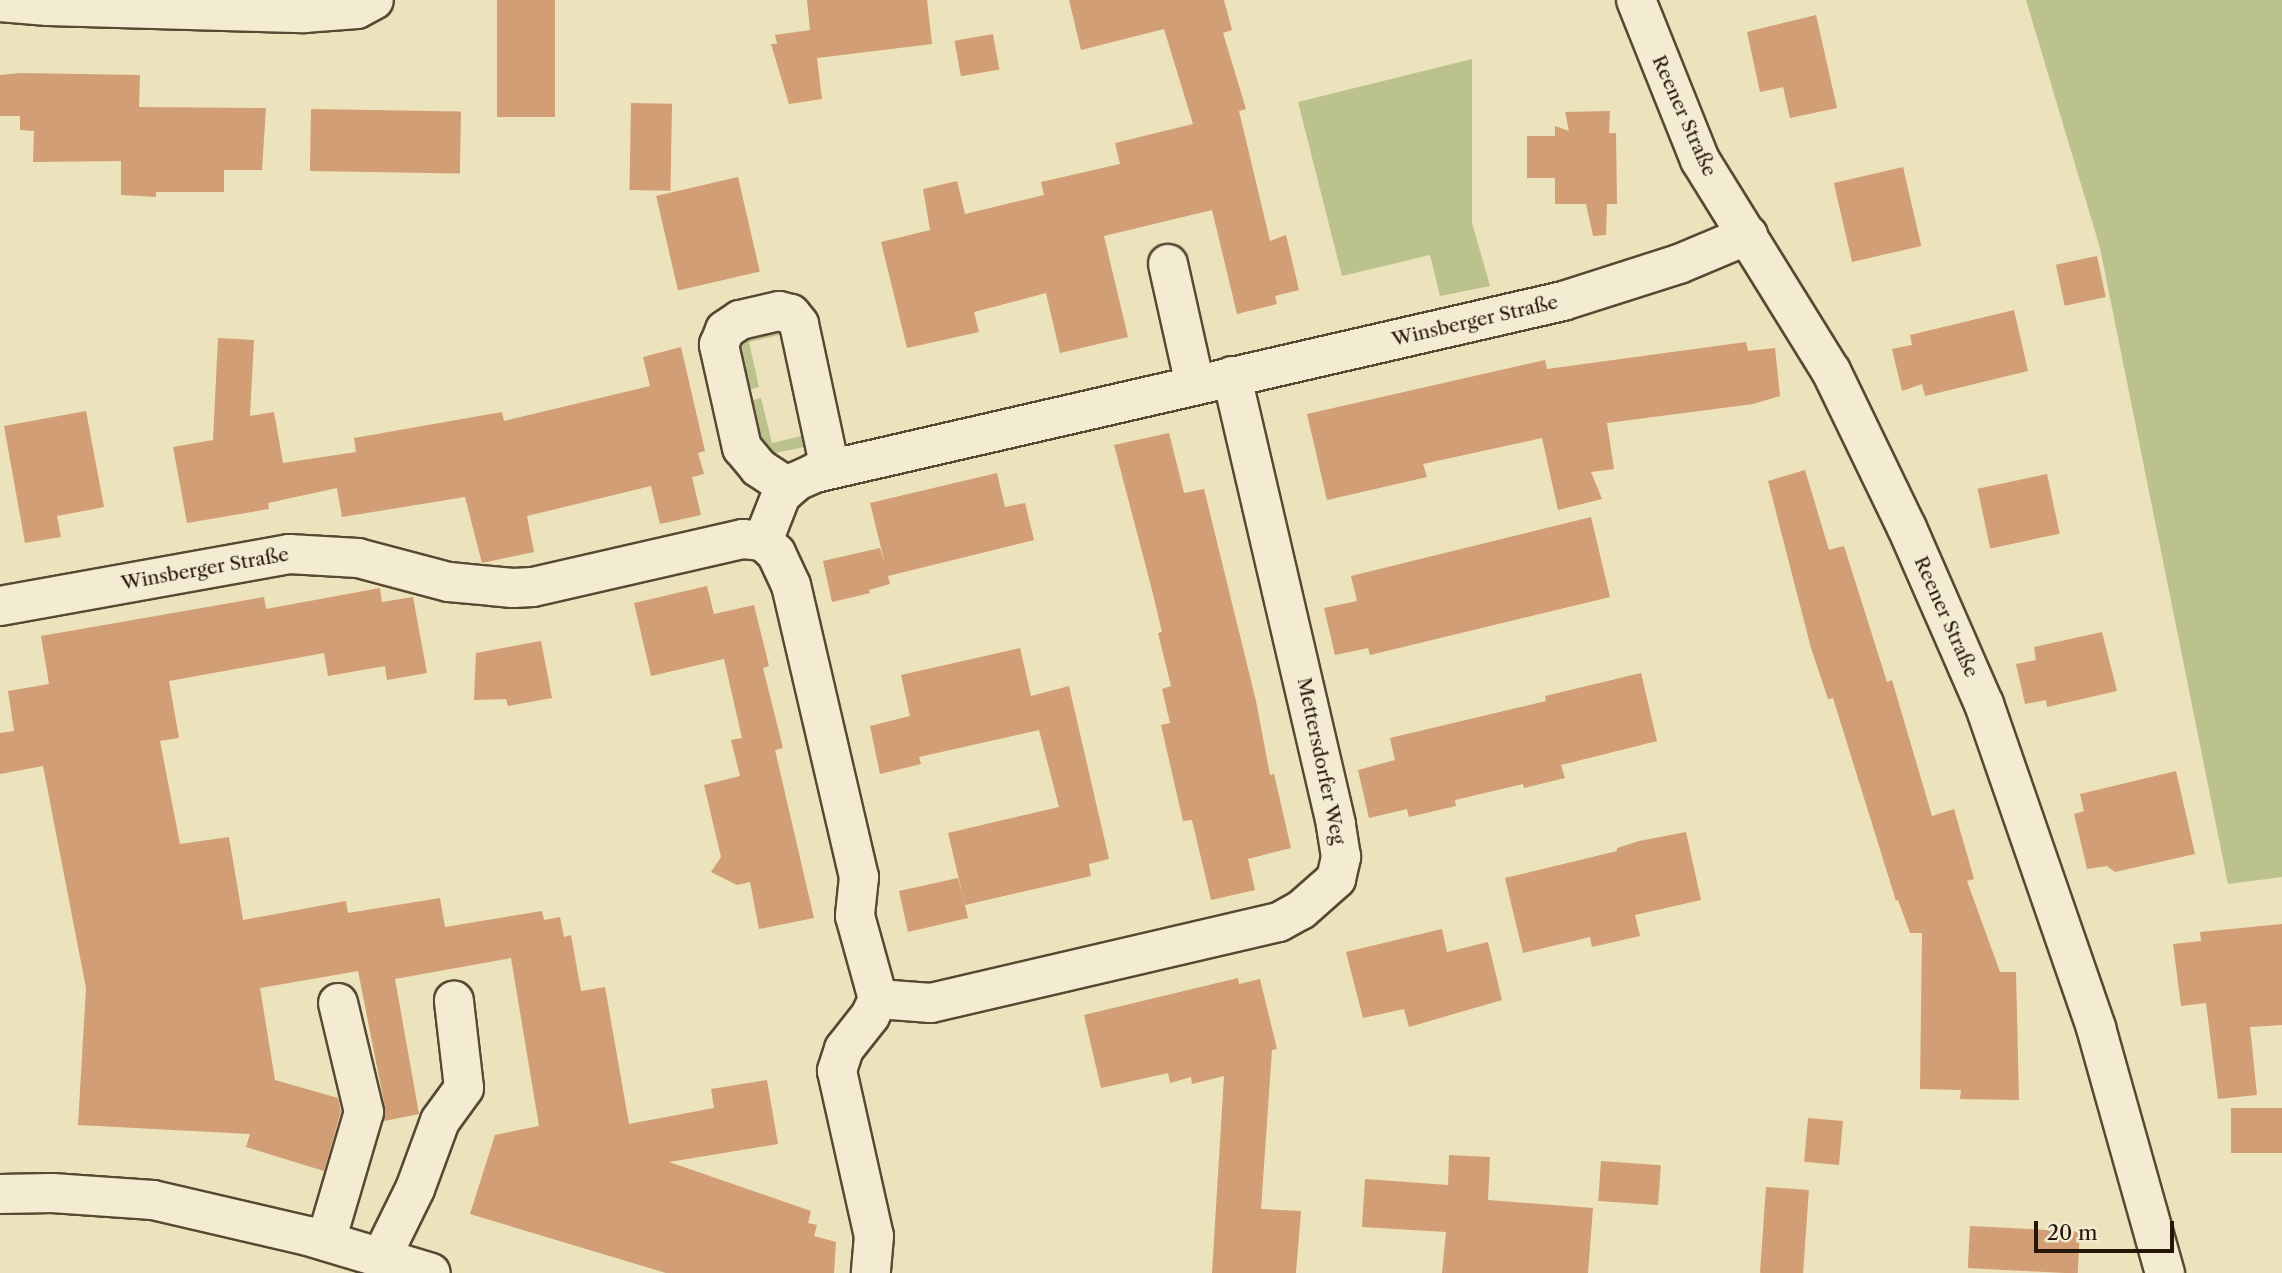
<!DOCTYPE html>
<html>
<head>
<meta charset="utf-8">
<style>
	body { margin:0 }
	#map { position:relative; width:2282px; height:1273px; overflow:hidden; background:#ece2bb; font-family:"Libre Caslon Text",serif }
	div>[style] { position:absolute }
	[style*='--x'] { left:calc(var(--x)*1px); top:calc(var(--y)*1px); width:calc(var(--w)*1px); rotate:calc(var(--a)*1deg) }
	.green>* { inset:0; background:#bbc28e }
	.building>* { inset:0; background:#d29e75; transform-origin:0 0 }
	.roads { filter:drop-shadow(2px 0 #574933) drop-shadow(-2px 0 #574933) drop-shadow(0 2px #574933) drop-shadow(0 -2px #574933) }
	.minor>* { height:38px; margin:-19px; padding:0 19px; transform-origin:19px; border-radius:19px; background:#f3ecd3 }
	span { translate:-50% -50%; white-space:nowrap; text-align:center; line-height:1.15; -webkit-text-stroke:5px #f3ecd3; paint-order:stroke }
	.street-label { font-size:19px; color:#251606 }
	.scale { position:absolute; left:2034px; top:1221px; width:140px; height:32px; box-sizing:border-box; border:4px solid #251606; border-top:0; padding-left:9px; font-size:21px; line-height:24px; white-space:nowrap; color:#251606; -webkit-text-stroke:5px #f3ecd3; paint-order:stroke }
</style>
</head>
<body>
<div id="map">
	<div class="green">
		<i style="clip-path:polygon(2026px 0,2282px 0,2282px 877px,2228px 884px,2100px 248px)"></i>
		<i style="clip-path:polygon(1472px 59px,1472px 223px,1490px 286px,1440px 296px,1430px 255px,1342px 276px,1298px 102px)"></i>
		<i style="clip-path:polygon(781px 323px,783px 334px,749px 342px,759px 387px,742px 391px,732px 348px,742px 332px)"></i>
		<i style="clip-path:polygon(761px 398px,772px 443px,806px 435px,809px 446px,771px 454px,754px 446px,744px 402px)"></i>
	</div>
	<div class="building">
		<i style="left:497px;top:0;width:58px;height:117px"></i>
		<i style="clip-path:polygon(807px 0,927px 0,932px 44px,817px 58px,822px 99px,789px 104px,771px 44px,777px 44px,775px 35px,810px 30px)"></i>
		<i style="clip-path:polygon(1069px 0,1224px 0,1232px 30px,1223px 33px,1246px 109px,1239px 111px,1270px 241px,1286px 235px,1299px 290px,1275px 296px,1277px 304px,1237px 314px,1212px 210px,1104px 236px,1128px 337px,1060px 353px,1046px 293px,974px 312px,979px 332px,907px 348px,881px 242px,930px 230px,923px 189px,957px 181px,965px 214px,1044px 195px,1041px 182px,1120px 164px,1115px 143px,1193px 124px,1164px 29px,1081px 50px)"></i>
		<i style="clip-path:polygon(1816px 15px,1837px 108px,1790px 118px,1783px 87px,1760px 92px,1747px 32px)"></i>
		<i style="left:993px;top:34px;width:36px;height:39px;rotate:80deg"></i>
		<i style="clip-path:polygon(20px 73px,140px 75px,139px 107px,266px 108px,262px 170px,224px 170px,224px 192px,156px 192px,156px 197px,121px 195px,121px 161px,33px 162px,34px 131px,20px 130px,20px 116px,0 116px,0 75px)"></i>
		<i style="left:631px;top:103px;width:41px;height:87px;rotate:1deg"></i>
		<i style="left:311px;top:109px;width:150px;height:62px;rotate:1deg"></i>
		<i style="clip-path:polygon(1610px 111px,1609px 133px,1616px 133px,1617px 204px,1607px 204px,1606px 235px,1593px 236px,1586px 204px,1555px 204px,1555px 178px,1527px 178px,1527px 136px,1555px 136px,1555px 126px,1569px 131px,1565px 112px)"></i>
		<i style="left:1903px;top:167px;width:81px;height:71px;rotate:77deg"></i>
		<i style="left:738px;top:177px;width:97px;height:84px;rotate:77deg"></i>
		<i style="left:2097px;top:256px;width:42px;height:42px;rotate:78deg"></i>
		<i style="clip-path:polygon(2014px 310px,2028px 371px,1925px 396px,1922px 384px,1902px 391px,1892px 349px,1912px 345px,1910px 335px)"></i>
		<i style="clip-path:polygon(218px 338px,254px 340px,250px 416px,274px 412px,283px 463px,356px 452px,354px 438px,502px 412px,504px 421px,650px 386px,643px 357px,681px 347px,705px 451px,698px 453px,704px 474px,692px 477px,701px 515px,660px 524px,651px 486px,527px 516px,534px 552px,482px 563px,465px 497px,342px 517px,337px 488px,268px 503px,269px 509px,187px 523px,173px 447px,213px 440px)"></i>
		<i style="clip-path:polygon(1746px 342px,1748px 351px,1775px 348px,1780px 396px,1753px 404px,1607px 423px,1614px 469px,1591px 472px,1602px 499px,1558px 510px,1542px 438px,1423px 464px,1427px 477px,1327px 500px,1307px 414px,1545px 360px,1547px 369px)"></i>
		<i style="clip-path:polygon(86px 411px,104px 507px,57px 516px,61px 537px,25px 543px,4px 426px)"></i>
		<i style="clip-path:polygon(1169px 433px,1184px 493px,1204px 489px,1256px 701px,1270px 775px,1274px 774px,1291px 848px,1248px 859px,1255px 890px,1211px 900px,1192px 820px,1183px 821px,1161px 725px,1170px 723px,1162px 689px,1171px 686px,1158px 633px,1162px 632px,1152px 590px,1114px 445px)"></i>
		<i style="clip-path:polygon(1805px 470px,1829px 550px,1844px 546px,1887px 682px,1892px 680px,1932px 816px,1954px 809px,1974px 879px,1967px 881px,2000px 972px,2016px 972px,2019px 1100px,1960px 1099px,1961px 1090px,1920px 1089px,1922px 933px,1910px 933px,1898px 900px,1896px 901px,1833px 698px,1828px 699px,1811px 648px,1768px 481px)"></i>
		<i style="clip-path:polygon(997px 473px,1005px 507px,1025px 503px,1034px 540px,888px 576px,890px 584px,869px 590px,870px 593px,832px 602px,823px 561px,880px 548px,885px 564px,870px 503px)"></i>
		<i style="left:2047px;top:474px;width:61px;height:71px;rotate:78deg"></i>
		<i style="clip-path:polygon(1591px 517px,1610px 597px,1370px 655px,1368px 648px,1335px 655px,1324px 608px,1357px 601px,1351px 576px)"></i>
		<i style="clip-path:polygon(707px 586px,714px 614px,754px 605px,769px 666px,763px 668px,783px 748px,775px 750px,814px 918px,759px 929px,750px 882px,737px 885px,711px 872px,721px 857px,704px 785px,740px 776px,731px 740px,742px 738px,724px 659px,651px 676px,634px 603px)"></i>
		<i style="clip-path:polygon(380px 588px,382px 602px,413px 597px,427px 673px,387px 680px,385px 666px,328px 676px,324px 653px,169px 681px,179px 738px,160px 741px,180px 844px,229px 837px,243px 920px,346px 901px,348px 913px,440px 898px,445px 927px,542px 911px,544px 920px,560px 917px,564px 937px,571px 935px,581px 991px,605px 987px,629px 1124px,714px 1108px,711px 1089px,767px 1080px,778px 1144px,669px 1162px,811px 1211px,808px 1223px,817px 1225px,814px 1236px,836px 1242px,834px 1273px,666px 1273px,470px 1214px,495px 1135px,539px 1126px,511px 958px,395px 979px,419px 1114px,384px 1121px,385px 1107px,358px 971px,260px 988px,275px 1080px,338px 1098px,341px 1111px,324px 1171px,246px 1147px,250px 1134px,78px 1125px,86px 988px,43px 766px,0 774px,0 733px,14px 731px,8px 691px,49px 684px,41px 636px,264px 597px,266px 609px)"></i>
		<i style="clip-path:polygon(2102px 632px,2117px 691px,2047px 707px,2046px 700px,2025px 704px,2016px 664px,2036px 660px,2034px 647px)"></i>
		<i style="clip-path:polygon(541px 641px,552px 698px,508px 706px,506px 699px,474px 700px,476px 653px)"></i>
		<i style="clip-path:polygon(1020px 648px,1031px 696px,1069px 686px,1109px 859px,1089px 864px,1091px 876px,965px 905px,968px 918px,908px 932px,899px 891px,958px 878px,965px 905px,948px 833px,1059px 807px,1039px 730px,919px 757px,921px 764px,880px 774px,870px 726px,910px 716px,901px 675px)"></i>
		<i style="clip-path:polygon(1641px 673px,1657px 741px,1561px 765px,1565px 778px,1524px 788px,1523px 784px,1455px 800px,1456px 806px,1409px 817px,1407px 809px,1369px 818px,1358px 770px,1395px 760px,1390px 738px,1546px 701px,1545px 696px)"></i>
		<i style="clip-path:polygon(2176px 771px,2195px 854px,2115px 872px,2107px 866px,2087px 869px,2074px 814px,2084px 811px,2080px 794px)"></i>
		<i style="clip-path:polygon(1686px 832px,1701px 900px,1635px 915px,1640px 936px,1592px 947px,1590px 937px,1523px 953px,1505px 878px,1617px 851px,1617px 848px,1639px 841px)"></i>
		<i style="clip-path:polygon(2282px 924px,2282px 1025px,2250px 1027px,2257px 1095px,2218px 1099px,2206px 1003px,2181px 1006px,2173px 944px,2201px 941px,2200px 932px)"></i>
		<i style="clip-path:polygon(1442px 929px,1447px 952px,1488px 942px,1502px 1000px,1409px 1027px,1404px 1009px,1363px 1018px,1346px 952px)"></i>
		<i style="clip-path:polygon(1238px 978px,1239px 984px,1260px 979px,1277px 1049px,1272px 1050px,1261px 1209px,1301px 1211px,1296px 1273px,1212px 1273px,1224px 1076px,1192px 1084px,1191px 1077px,1170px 1083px,1168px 1073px,1101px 1088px,1084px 1015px)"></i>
		<i style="left:2282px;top:1108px;width:45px;height:51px;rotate:90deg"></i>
		<i style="left:1808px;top:1118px;width:35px;height:44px;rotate:5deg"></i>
		<i style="clip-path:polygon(1449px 1155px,1490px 1157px,1488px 1200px,1593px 1208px,1588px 1273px,1442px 1273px,1446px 1232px,1362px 1227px,1365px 1179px,1448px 1185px)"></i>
		<i style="left:1601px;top:1161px;width:60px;height:40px;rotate:4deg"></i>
		<i style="left:1766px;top:1187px;width:43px;height:86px;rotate:4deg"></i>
		<i style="left:1970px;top:1226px;width:110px;height:42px;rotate:3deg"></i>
	</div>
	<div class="roads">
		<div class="minor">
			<i style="--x:1636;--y:0;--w:172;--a:68.2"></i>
			<i style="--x:1700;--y:160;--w:248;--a:58.2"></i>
			<i style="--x:1831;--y:371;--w:174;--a:64.2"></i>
			<i style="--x:1907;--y:528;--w:192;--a:66.4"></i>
			<i style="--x:1984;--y:704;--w:343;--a:70.9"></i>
			<i style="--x:2096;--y:1028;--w:255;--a:74.3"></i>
			<i style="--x:0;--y:2;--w:48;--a:4.8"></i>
			<i style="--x:48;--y:6;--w:256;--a:1.6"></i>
			<i style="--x:304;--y:13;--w:53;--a:-4.3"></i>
			<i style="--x:357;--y:9;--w:19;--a:-28"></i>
			<i style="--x:1168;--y:264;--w:124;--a:77.4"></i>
			<i style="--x:788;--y:487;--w:35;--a:-147"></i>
			<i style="--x:759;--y:468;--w:26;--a:-130"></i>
			<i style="--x:742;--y:448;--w:106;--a:-102.6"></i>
			<i style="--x:719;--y:345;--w:16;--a:-68"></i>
			<i style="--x:725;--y:330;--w:18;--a:-34"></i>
			<i style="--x:740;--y:320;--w:40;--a:-13"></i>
			<i style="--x:779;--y:311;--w:12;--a:14"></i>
			<i style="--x:791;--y:314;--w:13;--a:51"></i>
			<i style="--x:799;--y:324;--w:148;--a:77.9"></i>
			<i style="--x:763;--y:541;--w:18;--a:43"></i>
			<i style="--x:776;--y:553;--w:35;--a:65"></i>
			<i style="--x:791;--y:585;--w:300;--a:76.9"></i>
			<i style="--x:859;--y:877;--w:39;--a:96"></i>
			<i style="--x:855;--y:916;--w:86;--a:74.5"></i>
			<i style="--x:878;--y:999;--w:19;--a:115"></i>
			<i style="--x:870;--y:1016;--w:42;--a:128.2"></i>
			<i style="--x:844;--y:1049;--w:23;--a:108"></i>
			<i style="--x:837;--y:1071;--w:169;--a:77.4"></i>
			<i style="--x:874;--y:1236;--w:37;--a:95"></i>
			<i style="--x:0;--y:606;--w:294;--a:-10.2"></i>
			<i style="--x:289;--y:554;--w:69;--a:3.3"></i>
			<i style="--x:358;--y:558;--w:94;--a:14.8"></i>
			<i style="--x:449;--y:582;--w:64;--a:5.4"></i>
			<i style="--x:513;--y:588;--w:20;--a:-3"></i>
			<i style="--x:533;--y:587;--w:215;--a:-12.9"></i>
			<i style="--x:743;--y:539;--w:20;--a:6"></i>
			<i style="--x:763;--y:541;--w:49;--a:-68.6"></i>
			<i style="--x:781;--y:495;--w:21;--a:-41"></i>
			<i style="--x:797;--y:481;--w:20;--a:-24"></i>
			<i style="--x:815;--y:473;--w:768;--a:-12.95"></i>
			<i style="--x:1563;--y:301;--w:122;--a:-17.7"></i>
			<i style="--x:1679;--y:264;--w:75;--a:-22.8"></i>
			<i style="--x:878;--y:999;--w:53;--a:4.3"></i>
			<i style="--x:931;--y:1003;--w:357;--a:-13.1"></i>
			<i style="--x:1279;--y:922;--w:25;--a:-29"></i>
			<i style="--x:1301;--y:910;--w:47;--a:-41.5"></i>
			<i style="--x:1336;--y:879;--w:23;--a:-77"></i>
			<i style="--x:1341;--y:857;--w:33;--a:-99"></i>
			<i style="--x:1336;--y:824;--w:460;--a:-103.1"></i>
			<i style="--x:0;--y:1194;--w:52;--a:-1.1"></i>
			<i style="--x:52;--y:1193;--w:101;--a:4"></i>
			<i style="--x:153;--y:1200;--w:159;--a:13.1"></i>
			<i style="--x:308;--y:1236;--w:128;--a:16.7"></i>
			<i style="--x:326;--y:1241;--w:134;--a:-73.6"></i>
			<i style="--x:364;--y:1112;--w:112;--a:-103.4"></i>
			<i style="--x:381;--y:1258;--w:77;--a:-63.8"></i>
			<i style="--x:415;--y:1189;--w:72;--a:-69.8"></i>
			<i style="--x:440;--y:1121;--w:41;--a:-54"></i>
			<i style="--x:464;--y:1088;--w:88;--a:-96.6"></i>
		</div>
	</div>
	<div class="street-label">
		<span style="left:1684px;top:116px;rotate:66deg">Reener Straße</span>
		<span style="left:1475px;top:321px;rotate:-13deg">Winsberger Straße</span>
		<span style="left:205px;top:569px;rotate:-10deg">Winsberger Straße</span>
		<span style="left:1946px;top:617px;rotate:66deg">Reener Straße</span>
		<span style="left:1321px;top:761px;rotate:78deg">Mettersdorfer Weg</span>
	</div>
	<div class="scale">20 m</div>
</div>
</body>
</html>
